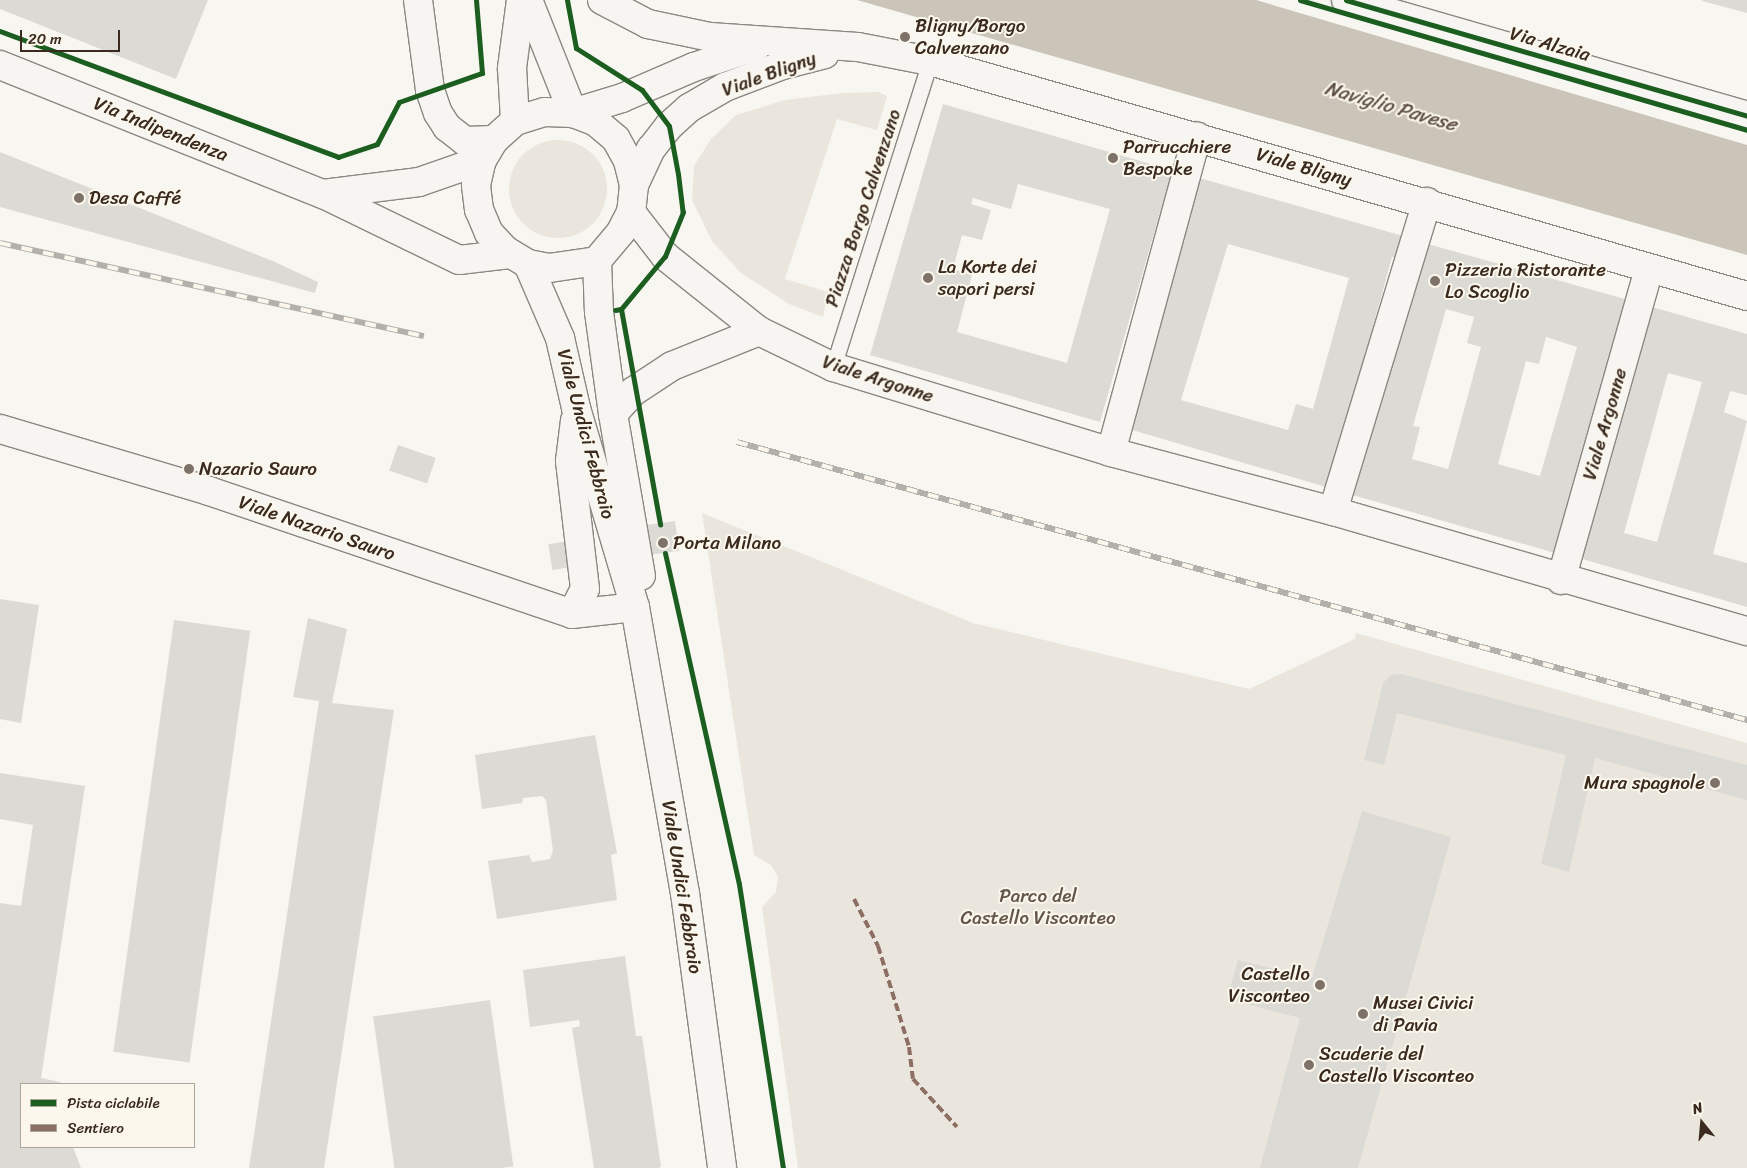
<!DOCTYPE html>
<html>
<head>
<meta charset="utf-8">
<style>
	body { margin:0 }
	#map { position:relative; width:1747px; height:1168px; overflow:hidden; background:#f8f6f0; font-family:Sriracha,sans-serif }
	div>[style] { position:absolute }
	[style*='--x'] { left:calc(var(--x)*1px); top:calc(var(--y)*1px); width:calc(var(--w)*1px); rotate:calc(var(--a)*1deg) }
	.green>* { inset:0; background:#eae6dd }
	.round { border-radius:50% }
	.water>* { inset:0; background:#cac4b9 }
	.building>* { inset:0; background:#dcdad5; transform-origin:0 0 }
	.roads { filter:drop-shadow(1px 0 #8b8781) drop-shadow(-1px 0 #8b8781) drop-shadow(0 1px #8b8781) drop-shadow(0 -1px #8b8781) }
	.lane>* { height:15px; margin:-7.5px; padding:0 7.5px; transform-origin:7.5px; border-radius:7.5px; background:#f6f5f1 }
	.street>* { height:28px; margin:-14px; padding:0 14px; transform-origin:14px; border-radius:14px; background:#f6f5f1 }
	.secondary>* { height:28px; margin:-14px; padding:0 14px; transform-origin:14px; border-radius:14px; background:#f6f5f1 }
	.rail>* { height:5.5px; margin-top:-2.75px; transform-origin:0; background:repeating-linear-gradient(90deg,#fbf7ec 0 11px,#b3b0ac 0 22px); box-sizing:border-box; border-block:1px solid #b3b0ac }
	.quiet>* { height:4px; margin-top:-2px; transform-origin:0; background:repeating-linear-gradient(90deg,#8d6e63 0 8px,transparent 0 12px) }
	.cycleway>* { height:5px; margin:-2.5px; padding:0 2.5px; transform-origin:2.5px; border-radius:2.5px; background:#1b5e20 }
	.dots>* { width:14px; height:14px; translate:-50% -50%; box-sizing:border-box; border:2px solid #fbf7ec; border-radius:50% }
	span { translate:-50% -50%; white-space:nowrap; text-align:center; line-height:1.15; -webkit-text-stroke:4px #fbf7ec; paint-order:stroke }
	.poi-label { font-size:19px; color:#3b2a1e }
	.left { translate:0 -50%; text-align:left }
	.right { translate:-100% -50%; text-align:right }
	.street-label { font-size:19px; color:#3b2a1e }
	.park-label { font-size:19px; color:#64564a }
	.water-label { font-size:20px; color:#605246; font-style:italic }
	.legend { position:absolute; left:20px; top:1083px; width:175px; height:65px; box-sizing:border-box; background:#fbf7ec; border:1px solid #aea59a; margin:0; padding:6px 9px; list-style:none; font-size:15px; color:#3b2a1e }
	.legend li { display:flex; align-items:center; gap:10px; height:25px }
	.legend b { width:25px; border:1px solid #aea59a }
	.north { position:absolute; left:1677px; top:1098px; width:50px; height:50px; -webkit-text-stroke:4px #fbf7ec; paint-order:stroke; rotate:343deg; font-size:14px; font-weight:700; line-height:20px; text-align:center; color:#3b2a1e }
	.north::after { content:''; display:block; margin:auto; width:18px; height:22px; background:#3b2a1e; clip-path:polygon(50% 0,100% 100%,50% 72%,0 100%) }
	.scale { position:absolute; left:20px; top:30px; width:100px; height:22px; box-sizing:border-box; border:2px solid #3b2a1e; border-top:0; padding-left:6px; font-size:15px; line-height:18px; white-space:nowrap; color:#3b2a1e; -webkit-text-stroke:4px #fbf7ec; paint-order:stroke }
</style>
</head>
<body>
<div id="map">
	<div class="green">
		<i style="clip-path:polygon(879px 92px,887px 96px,877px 130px,837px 119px,785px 279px,828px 292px,823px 317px,789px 304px,741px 273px,712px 241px,692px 200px,694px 166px,711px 139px,736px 115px,785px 100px,842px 93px)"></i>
		<i class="round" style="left:509px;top:140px;width:98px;height:98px"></i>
		<i style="clip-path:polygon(702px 513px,973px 623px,1249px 689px,1355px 639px,1356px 633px,1747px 743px,1747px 1168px,798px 1168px,762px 907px,776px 892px,778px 877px,771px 865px,754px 855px)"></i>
	</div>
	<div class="water">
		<i style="clip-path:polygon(857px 0,1256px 0,1747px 145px,1747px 255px)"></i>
	</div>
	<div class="building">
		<i style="clip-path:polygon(0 0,208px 0,176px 79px,0 9px)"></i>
		<i style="clip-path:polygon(1747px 0,1747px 13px,1702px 1px,1702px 0)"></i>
		<i style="clip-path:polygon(evenodd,943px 104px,1175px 171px,1169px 196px,1165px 195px,1100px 422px,870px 355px,943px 104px,1018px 184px,1110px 209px,1067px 363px,957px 332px,972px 275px,953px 269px,962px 235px,982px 240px,991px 210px,971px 204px,973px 198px,1011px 209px,1018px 184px)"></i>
		<i style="clip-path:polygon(0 152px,275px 262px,318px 282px,315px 293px,0 207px)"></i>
		<i style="clip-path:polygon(evenodd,1189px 175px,1403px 236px,1398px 259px,1392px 257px,1329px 488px,1122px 427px,1189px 175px,1228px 244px,1349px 278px,1313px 409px,1296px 404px,1288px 430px,1181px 400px,1228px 244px)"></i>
		<i style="clip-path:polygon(evenodd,1417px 241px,1632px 301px,1555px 553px,1349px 494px,1417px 241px,1446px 309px,1474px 317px,1467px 343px,1481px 347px,1448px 469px,1412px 459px,1420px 427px,1413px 426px,1446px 309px,1417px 241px,1546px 337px,1577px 347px,1540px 476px,1498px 464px,1526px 361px,1539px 364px,1546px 337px)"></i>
		<i style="clip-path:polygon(evenodd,1645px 305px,1747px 334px,1747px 395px,1730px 391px,1724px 412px,1747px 421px,1713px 554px,1747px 563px,1747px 607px,1579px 558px,1645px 305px,1668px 373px,1702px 382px,1657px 542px,1624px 533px,1668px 373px)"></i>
		<i style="left:398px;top:445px;width:40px;height:27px;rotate:19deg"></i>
		<i style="left:675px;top:521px;width:30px;height:29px;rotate:82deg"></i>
		<i style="left:575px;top:540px;width:26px;height:27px;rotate:81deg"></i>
		<i style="clip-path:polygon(0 599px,39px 605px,21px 723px,0 719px)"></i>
		<i style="clip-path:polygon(308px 618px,347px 629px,332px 703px,394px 710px,324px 1168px,249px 1168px,319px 701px,293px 697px)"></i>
		<i style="left:174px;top:620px;width:77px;height:436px;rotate:8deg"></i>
		<i style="clip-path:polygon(1401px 674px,1747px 765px,1747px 800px,1595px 758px,1569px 872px,1541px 864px,1566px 755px,1397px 713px,1384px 765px,1364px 760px,1383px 683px,1391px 675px)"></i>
		<i style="clip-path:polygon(595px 735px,617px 853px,611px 855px,617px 900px,497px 919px,488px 861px,529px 855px,532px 862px,550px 859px,553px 851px,546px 800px,542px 796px,523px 798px,522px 803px,482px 809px,475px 755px)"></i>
		<i style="clip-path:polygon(0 773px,85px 786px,41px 1078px,60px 1082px,60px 1084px,21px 1084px,21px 1147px,73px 1147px,81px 1168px,0 1168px,0 903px,21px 906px,33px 825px,0 819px)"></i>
		<i style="clip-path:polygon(1362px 811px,1451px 837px,1358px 1168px,1260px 1168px,1300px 1018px,1227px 999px,1229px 991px,1238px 960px,1312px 978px)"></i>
		<i style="clip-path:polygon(625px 956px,636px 1036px,642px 1036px,661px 1167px,658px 1168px,594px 1168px,572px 1028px,580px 1026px,579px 1020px,530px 1027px,523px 970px)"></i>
		<i style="left:490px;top:1000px;width:168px;height:118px;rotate:82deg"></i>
	</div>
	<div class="roads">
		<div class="lane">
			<i style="--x:833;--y:367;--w:321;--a:-72.4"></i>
		</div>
		<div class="street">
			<i style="--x:418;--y:0;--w:91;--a:82.4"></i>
			<i style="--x:430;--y:90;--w:24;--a:71"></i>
			<i style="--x:438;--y:113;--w:17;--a:57"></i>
			<i style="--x:447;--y:127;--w:23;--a:38"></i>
			<i style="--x:465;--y:141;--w:29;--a:-2"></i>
			<i style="--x:1346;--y:0;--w:417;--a:16.1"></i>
			<i style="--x:631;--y:212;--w:56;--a:52.3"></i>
			<i style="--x:665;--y:256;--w:120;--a:38.6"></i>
			<i style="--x:759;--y:331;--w:82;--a:25.9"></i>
			<i style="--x:833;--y:367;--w:291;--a:17"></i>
			<i style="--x:1111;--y:452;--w:230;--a:14.9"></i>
			<i style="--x:1333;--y:511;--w:431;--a:16.2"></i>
			<i style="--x:613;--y:414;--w:31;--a:-48"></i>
			<i style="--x:634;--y:391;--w:45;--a:-33.3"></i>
			<i style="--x:672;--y:366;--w:94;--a:-21.9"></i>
			<i style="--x:0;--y:429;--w:218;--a:16.5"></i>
			<i style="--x:209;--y:491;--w:383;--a:18.7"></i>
			<i style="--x:572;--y:614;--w:63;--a:-6.3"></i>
			<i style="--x:1111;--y:452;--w:327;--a:-74.8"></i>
			<i style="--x:1333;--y:511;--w:323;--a:-73.1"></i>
			<i style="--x:1561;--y:580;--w:324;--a:-74.2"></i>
		</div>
		<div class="secondary">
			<i style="--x:528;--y:0;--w:122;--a:68.3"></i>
			<i style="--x:602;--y:0;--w:52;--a:27.6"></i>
			<i style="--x:648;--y:24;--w:63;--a:11.8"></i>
			<i style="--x:710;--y:37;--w:148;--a:3.9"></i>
			<i style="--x:858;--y:47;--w:73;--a:11"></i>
			<i style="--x:930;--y:61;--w:850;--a:16.05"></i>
			<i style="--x:0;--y:65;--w:348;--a:21.8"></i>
			<i style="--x:323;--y:194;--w:151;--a:25.9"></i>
			<i style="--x:459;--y:260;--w:51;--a:-6.7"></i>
			<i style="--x:545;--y:112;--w:28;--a:2"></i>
			<i style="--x:573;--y:113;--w:25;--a:21"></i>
			<i style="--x:596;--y:122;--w:26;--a:40"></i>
			<i style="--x:616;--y:139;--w:25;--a:61"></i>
			<i style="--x:628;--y:161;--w:25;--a:76"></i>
			<i style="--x:634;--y:185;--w:27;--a:96"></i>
			<i style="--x:631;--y:212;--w:22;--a:117"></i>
			<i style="--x:621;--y:232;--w:38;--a:130"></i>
			<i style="--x:597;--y:261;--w:49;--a:171.7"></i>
			<i style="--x:549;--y:268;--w:21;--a:-169"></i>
			<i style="--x:528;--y:264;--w:26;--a:-149"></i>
			<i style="--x:506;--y:251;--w:25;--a:-133"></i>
			<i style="--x:489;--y:233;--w:25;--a:-113"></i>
			<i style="--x:479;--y:210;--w:25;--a:-97"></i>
			<i style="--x:476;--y:185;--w:26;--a:-77"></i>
			<i style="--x:482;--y:160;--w:23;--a:-59"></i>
			<i style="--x:494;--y:140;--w:28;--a:-42"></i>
			<i style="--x:515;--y:121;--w:31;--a:-17"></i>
			<i style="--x:573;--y:113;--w:51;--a:-17"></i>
			<i style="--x:622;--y:98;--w:78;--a:-23.3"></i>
			<i style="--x:694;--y:67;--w:66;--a:-18.4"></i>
			<i style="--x:515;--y:121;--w:53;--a:-93.2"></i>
			<i style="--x:512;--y:68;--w:69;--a:-82.5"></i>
			<i style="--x:634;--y:185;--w:40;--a:-65"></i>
			<i style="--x:651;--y:149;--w:29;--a:-52"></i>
			<i style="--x:669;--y:126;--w:27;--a:-42"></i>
			<i style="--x:689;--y:108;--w:42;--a:-30.3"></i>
			<i style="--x:725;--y:87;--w:62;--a:-20.8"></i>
			<i style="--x:783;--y:65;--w:43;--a:-14.7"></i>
			<i style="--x:323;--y:194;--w:97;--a:-7.1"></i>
			<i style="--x:419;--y:182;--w:67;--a:-19.2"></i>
			<i style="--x:597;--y:261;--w:51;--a:87.8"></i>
			<i style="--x:599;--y:312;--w:103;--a:82.2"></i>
			<i style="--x:613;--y:414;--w:164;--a:80.2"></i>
			<i style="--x:528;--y:264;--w:81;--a:66.6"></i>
			<i style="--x:560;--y:338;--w:72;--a:77.1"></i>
			<i style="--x:576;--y:408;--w:208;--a:73.5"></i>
			<i style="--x:635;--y:607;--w:290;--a:80.1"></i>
			<i style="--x:685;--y:893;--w:277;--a:82.3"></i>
			<i style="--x:572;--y:614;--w:28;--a:-63"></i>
			<i style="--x:585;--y:589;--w:129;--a:-96.7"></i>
			<i style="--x:570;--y:461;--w:41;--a:-83"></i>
		</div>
	</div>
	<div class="rail">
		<i style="--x:0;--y:243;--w:434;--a:12.4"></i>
		<i style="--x:737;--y:442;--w:1048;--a:15.39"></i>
	</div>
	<div class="quiet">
		<i style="--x:854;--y:899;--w:53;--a:62.9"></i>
		<i style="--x:878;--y:946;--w:106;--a:72.9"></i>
		<i style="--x:909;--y:1047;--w:32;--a:83"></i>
		<i style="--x:913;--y:1079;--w:65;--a:47.5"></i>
	</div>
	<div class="cycleway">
		<i style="--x:567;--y:0;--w:49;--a:79.4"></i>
		<i style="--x:576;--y:48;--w:78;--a:32.5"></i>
		<i style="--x:642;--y:90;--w:45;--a:53.1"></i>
		<i style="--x:669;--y:126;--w:49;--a:79.4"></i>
		<i style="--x:678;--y:174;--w:38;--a:83"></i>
		<i style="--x:683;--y:212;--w:48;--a:112.2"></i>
		<i style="--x:665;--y:256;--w:69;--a:129.7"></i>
		<i style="--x:621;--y:309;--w:6;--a:171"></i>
		<i style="--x:1300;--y:0;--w:466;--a:16.2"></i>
		<i style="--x:1346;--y:0;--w:417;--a:16.1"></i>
		<i style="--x:0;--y:31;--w:361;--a:20.4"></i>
		<i style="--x:338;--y:157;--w:41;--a:-18.4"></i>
		<i style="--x:377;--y:144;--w:47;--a:-62.4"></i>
		<i style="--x:399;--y:102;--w:88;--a:-19.3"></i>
		<i style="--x:482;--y:73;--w:73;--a:-94.7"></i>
		<i style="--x:621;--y:309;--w:219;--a:79.7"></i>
		<i style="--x:665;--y:553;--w:339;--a:77.4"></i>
		<i style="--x:739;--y:884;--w:287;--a:81.2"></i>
	</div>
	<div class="dots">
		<i style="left:905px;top:37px;background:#7d7168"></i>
		<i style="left:1113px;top:158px;background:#7d7168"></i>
		<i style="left:79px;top:198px;background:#7d7168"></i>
		<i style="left:928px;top:278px;background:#7d7168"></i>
		<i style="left:1435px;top:281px;background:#7d7168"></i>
		<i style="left:189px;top:469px;background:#7d7168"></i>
		<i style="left:663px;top:543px;background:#7d7168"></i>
		<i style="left:1715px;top:783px;background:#7d7168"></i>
		<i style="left:1320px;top:985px;background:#7d7168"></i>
		<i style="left:1363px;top:1014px;background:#7d7168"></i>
		<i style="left:1309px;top:1065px;background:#7d7168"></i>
	</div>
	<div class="poi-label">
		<span class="left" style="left:915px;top:37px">Bligny/Borgo<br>Calvenzano</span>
		<span class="left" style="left:1123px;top:158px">Parrucchiere<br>Bespoke</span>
		<span class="left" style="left:89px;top:198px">Desa Caffé</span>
		<span class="left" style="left:938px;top:278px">La Korte dei<br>sapori persi</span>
		<span class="left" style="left:1445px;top:281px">Pizzeria Ristorante<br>Lo Scoglio</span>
		<span class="left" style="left:199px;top:469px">Nazario Sauro</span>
		<span class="left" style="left:673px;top:543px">Porta Milano</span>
		<span class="right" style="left:1705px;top:783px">Mura spagnole</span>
		<span class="right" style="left:1310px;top:985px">Castello<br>Visconteo</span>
		<span class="left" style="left:1373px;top:1014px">Musei Civici<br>di Pavia</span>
		<span class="left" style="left:1319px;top:1065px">Scuderie del<br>Castello Visconteo</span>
	</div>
	<div class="street-label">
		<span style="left:1550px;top:44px;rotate:16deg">Via Alzaia</span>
		<span style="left:769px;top:74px;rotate:-20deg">Viale Bligny</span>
		<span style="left:161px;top:129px;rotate:22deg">Via Indipendenza</span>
		<span style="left:1304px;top:167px;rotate:16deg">Viale Bligny</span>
		<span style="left:863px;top:208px;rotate:-72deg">Piazza Borgo Calvenzano</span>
		<span style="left:878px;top:379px;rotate:18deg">Viale Argonne</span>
		<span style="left:1605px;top:424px;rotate:-74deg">Viale Argonne</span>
		<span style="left:586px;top:434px;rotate:75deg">Viale Undici Febbraio</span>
		<span style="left:317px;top:528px;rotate:19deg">Viale Nazario Sauro</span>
		<span style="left:682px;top:887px;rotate:81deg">Viale Undici Febbraio</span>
	</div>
	<div class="park-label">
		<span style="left:1038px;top:907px">Parco del<br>Castello Visconteo</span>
	</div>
	<div class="water-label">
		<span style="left:1391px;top:106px;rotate:16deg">Naviglio Pavese</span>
	</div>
	<ul class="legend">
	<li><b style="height:6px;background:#1b5e20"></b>Pista ciclabile</li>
	<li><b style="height:6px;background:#8d6e63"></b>Sentiero</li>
	</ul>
	<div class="north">N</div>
	<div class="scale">20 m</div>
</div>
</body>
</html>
